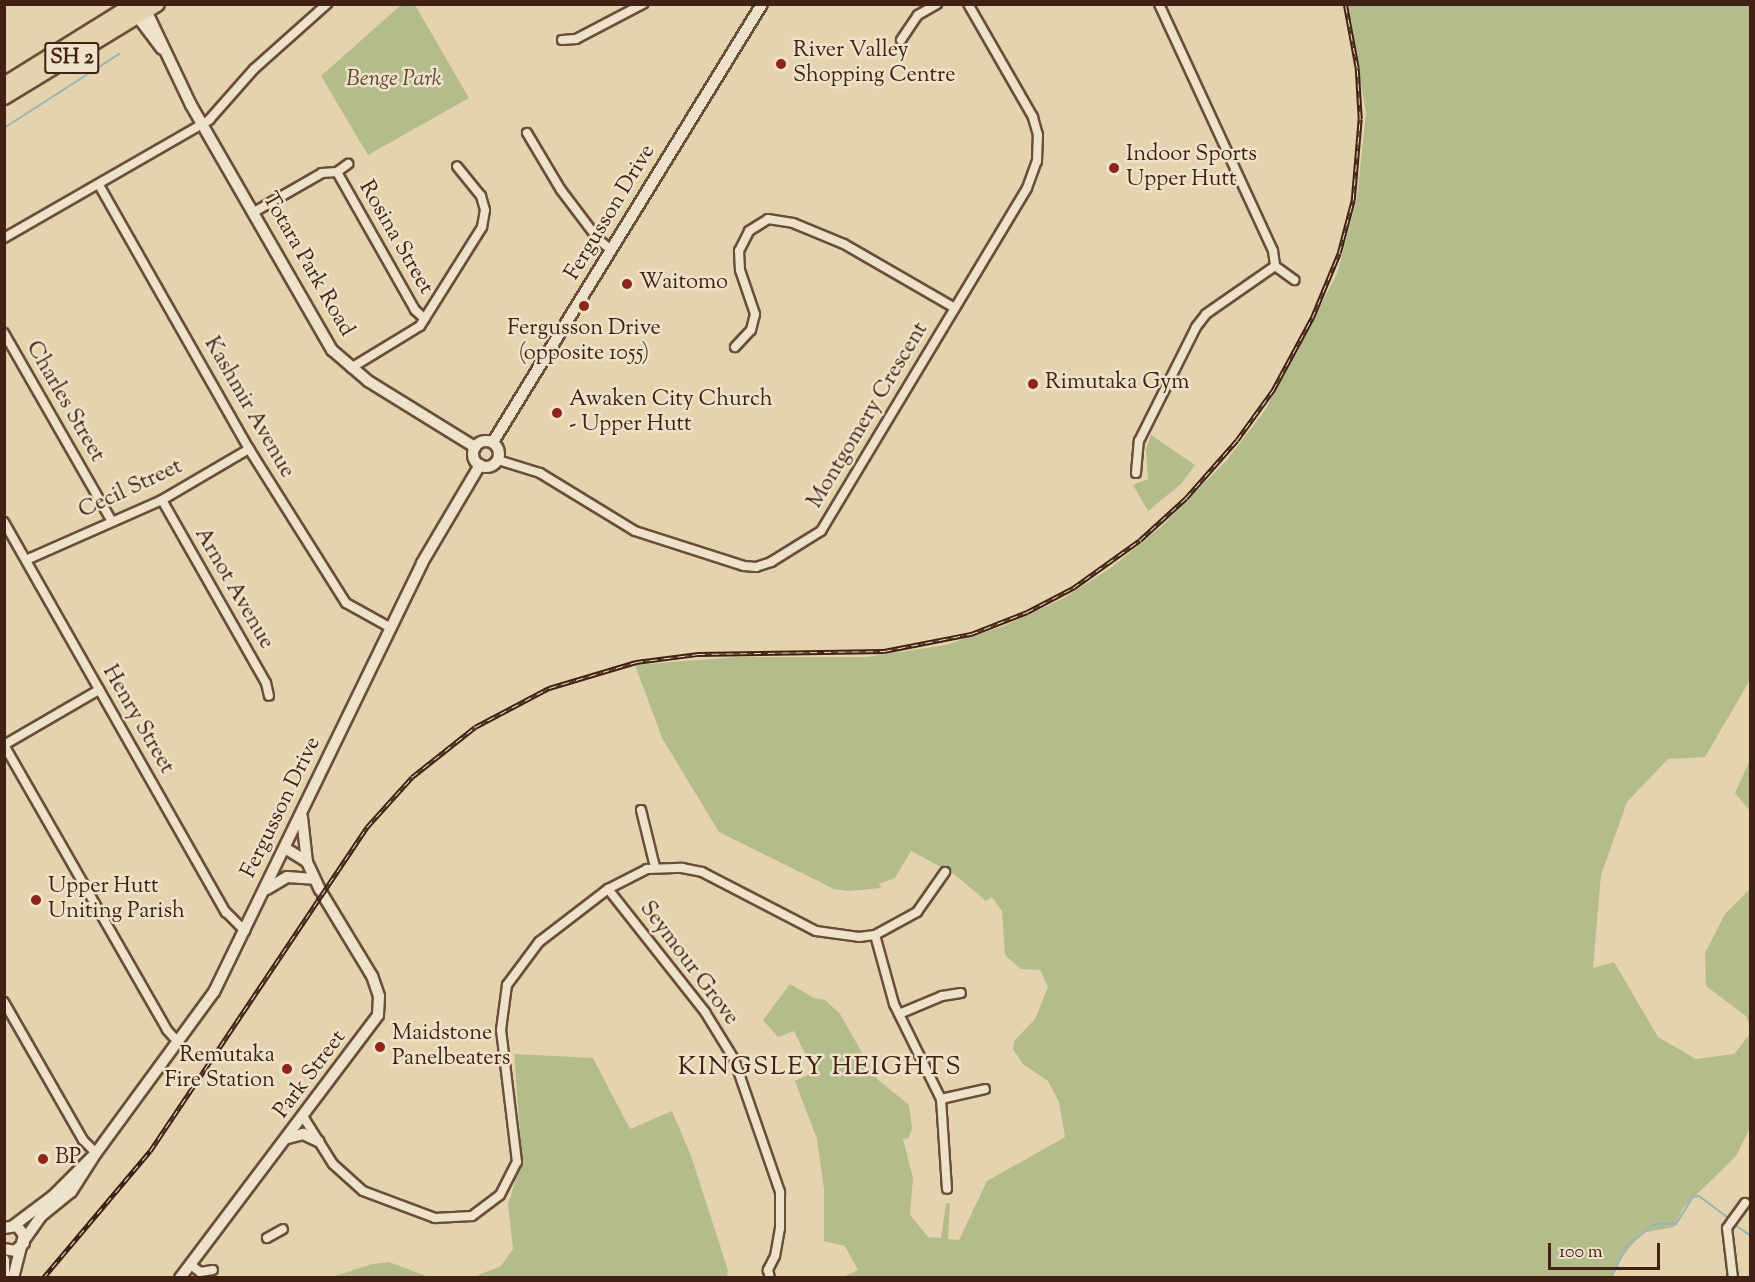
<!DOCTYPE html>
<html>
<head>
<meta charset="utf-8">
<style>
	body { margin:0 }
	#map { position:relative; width:1755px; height:1282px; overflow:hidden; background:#e5d3ae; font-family:"Sorts Mill Goudy",serif }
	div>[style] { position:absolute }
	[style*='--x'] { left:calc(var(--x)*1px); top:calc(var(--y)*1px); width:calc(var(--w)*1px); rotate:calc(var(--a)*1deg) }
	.green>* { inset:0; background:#b4bc8b }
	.stream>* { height:2px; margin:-1px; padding:0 1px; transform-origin:1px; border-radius:1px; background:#98b6b3 }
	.roads { filter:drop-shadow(2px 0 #6a4e3a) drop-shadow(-2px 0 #6a4e3a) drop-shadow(0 2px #6a4e3a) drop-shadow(0 -2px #6a4e3a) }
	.street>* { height:8px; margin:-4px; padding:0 4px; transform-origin:4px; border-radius:4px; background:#eee2ca }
	.secondary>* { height:10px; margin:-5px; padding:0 5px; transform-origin:5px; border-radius:5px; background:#eee2ca }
	.secondary>.ring { margin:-5px; padding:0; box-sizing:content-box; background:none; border:10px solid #eee2ca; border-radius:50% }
	.highway>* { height:14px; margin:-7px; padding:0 7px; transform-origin:7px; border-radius:7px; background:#e5d3ae }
	.rail>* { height:4.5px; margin-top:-2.25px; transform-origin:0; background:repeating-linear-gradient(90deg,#eee2ca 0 7px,#412113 0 14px); box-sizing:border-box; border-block:2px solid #412113 }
	.dots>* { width:16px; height:16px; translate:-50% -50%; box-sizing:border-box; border:3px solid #eee2ca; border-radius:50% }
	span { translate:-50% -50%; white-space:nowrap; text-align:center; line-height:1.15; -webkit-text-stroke:5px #eee2ca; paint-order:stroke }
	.shield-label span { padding:2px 4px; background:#eee2ca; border:2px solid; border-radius:4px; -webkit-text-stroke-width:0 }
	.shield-label { font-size:21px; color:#412113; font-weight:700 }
	.poi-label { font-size:22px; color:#412113 }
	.left { translate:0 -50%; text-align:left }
	.right { translate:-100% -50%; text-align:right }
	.park-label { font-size:22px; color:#5e4831; font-style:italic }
	.street-label { font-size:22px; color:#412113 }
	.quarter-label { font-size:26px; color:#412113; letter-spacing:1.5px }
	.frame { position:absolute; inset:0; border:6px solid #412113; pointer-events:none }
	.scale { position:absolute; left:1548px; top:1243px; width:112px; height:27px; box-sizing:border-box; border:3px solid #412113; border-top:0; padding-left:8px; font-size:18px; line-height:21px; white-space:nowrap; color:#412113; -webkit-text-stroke:4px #eee2ca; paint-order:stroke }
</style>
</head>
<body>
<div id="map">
	<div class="green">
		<i style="clip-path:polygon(401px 5px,415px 5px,469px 98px,368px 155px,321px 76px)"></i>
		<i style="clip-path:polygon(1348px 5px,1750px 5px,1750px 680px,1705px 757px,1668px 759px,1627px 802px,1601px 875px,1593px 968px,1614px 962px,1658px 1037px,1696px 1059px,1734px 1054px,1750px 1034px,1750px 1128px,1736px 1156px,1683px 1208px,1674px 1227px,1641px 1233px,1620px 1260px,1613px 1277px,843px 1277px,858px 1270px,845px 1246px,824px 1241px,824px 1189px,817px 1139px,795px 1081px,814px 1072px,794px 1031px,778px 1037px,763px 1020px,790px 984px,814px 998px,825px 1000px,840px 1014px,877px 1079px,909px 1105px,912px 1128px,909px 1138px,903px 1139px,913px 1178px,910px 1215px,928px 1237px,941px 1238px,946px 1203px,950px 1203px,948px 1239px,959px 1240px,987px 1181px,1065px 1137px,1059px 1102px,1048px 1081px,1023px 1064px,1013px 1049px,1014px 1041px,1035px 1019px,1048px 987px,1040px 970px,1021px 969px,1005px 955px,1002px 911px,992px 897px,986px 901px,954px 874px,911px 851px,895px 878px,879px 884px,881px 888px,849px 891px,834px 889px,719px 832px,662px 738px,635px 665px,735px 657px,867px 657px,946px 645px,1006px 625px,1064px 598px,1112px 567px,1161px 527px,1226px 461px,1265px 410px,1337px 274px,1357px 198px,1366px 113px)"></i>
		<i style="clip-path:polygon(1151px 435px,1195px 465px,1181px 484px,1148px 511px,1133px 485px,1148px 479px,1146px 449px)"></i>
		<i style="clip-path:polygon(1750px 760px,1750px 811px,1735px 793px)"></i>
		<i style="clip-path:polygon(1750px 889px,1750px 1026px,1746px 1016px,1706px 986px,1705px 953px,1725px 914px)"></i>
		<i style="clip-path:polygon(514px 1054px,593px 1058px,630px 1129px,672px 1111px,691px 1156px,728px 1270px,727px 1277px,473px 1277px,501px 1266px,513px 1249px,508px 1205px,522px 1158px)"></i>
		<i style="clip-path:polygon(389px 1262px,429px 1277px,332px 1277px,372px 1264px)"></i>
	</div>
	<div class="stream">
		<i style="--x:4;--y:128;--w:137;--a:-32.8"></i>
		<i style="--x:1733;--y:1224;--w:20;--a:33"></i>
		<i style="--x:1611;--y:1278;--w:34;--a:-64"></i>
		<i style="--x:1626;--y:1247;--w:36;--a:-39"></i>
		<i style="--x:1654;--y:1224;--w:22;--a:0"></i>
		<i style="--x:1676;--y:1224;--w:32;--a:-58"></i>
		<i style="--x:1693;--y:1197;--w:6;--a:-9"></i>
		<i style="--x:1699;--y:1196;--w:38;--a:37"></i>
	</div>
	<div class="roads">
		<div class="street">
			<i style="--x:1159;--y:4;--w:272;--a:65.2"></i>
			<i style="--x:1273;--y:251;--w:15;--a:82"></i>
			<i style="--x:1275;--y:266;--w:24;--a:36"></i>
			<i style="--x:562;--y:40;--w:14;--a:-4"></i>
			<i style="--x:576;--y:39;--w:76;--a:-27.6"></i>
			<i style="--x:901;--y:40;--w:30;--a:-56"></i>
			<i style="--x:918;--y:15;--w:22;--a:-30"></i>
			<i style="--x:527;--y:133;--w:66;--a:59.2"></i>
			<i style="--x:561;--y:190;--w:61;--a:52.9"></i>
			<i style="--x:598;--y:239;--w:17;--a:40"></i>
			<i style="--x:337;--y:172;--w:159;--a:60.5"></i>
			<i style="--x:415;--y:310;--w:13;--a:42"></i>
			<i style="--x:99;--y:185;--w:304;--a:60.4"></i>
			<i style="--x:249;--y:449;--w:182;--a:57.8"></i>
			<i style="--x:346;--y:603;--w:51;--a:29.1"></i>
			<i style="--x:254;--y:212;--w:78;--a:-29.8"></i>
			<i style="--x:322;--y:173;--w:15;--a:-4"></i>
			<i style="--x:337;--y:172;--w:14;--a:-36"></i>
			<i style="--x:4;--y:238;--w:237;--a:-29.9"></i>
			<i style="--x:209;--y:120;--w:68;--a:-48.6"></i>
			<i style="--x:254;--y:69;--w:98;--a:-41.7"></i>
			<i style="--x:4;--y:333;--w:215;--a:60.2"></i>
			<i style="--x:735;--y:347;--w:23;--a:-47"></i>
			<i style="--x:751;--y:330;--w:16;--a:-76"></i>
			<i style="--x:755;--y:314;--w:46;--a:-108.8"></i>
			<i style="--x:740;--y:270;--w:19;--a:-93"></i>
			<i style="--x:739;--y:251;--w:22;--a:-63"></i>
			<i style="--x:749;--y:231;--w:22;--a:-32"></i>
			<i style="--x:768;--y:219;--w:25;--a:9"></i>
			<i style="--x:793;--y:223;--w:55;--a:22.4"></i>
			<i style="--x:844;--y:244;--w:128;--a:30"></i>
			<i style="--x:351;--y:368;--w:81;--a:-31.3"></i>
			<i style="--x:420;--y:326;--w:117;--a:-57.9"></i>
			<i style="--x:482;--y:227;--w:17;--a:-80"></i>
			<i style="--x:485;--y:210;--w:15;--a:-106"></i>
			<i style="--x:481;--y:196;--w:38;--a:-129"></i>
			<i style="--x:498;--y:460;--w:44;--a:17.2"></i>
			<i style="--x:540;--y:473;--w:111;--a:31.4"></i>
			<i style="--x:635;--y:531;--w:114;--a:17.8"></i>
			<i style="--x:744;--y:566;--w:12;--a:5"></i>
			<i style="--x:756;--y:567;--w:16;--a:-18"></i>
			<i style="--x:771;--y:562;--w:59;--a:-31.8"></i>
			<i style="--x:821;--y:531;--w:400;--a:-59"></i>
			<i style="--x:1027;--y:188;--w:29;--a:-70"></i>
			<i style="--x:1037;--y:161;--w:26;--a:-88"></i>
			<i style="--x:1038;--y:135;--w:19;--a:-106"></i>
			<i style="--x:1033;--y:117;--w:130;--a:-119.9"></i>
			<i style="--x:1136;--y:473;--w:32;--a:-85"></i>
			<i style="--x:1139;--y:441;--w:127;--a:-63.4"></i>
			<i style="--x:1196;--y:327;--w:16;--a:-52"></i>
			<i style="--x:1206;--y:314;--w:84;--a:-34.8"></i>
			<i style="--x:162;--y:500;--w:210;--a:60.4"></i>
			<i style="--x:266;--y:683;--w:13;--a:77"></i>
			<i style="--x:4;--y:522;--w:449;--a:60.4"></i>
			<i style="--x:226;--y:912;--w:27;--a:45"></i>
			<i style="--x:26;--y:560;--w:149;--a:-23.8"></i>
			<i style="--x:162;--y:500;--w:101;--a:-30.4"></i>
			<i style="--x:4;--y:745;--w:328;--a:60.2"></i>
			<i style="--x:167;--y:1030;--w:18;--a:47"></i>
			<i style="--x:4;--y:745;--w:110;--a:-30.1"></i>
			<i style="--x:641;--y:810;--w:59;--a:76.2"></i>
			<i style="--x:608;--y:889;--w:157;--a:51.7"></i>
			<i style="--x:705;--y:1012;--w:55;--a:58.3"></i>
			<i style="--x:734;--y:1059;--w:141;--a:70.9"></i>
			<i style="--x:780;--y:1192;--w:36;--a:90"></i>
			<i style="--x:780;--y:1228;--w:28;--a:100"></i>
			<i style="--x:775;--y:1256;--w:16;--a:117"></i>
			<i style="--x:768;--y:1270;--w:8;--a:76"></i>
			<i style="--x:875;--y:935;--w:72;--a:74.6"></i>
			<i style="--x:894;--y:1004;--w:106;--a:63.7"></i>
			<i style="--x:941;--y:1099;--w:90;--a:86.2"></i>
			<i style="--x:4;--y:1002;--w:159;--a:60.2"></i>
			<i style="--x:83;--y:1140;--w:18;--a:45"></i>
			<i style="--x:899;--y:1014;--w:47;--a:-22.7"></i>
			<i style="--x:942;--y:996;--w:19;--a:-9"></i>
			<i style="--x:941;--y:1099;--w:45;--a:-12.8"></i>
			<i style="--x:304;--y:1118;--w:54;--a:57.8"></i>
			<i style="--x:333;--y:1164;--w:40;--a:42"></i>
			<i style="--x:363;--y:1191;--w:77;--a:20.6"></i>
			<i style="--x:435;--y:1218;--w:37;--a:-3"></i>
			<i style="--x:472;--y:1216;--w:35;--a:-37"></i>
			<i style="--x:500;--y:1195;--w:37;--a:-63"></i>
			<i style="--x:517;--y:1162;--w:133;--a:-96.9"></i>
			<i style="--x:501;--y:1030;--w:45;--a:-82.4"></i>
			<i style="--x:507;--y:985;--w:54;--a:-53.3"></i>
			<i style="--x:539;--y:942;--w:87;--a:-37.5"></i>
			<i style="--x:608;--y:889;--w:44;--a:-27.1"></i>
			<i style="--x:647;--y:869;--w:35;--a:-2"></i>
			<i style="--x:682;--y:868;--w:20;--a:11"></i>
			<i style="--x:702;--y:872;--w:128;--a:27.4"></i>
			<i style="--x:816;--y:931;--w:43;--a:7.9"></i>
			<i style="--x:859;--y:937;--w:16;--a:-7"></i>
			<i style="--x:875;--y:935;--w:48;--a:-28.7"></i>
			<i style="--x:917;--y:912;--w:49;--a:-55"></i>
			<i style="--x:267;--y:1238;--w:18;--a:-29"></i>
			<i style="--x:191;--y:1265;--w:11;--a:38"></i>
			<i style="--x:200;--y:1272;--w:13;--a:-9"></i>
			<i style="--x:1733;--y:1278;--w:50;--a:-96.8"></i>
			<i style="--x:1727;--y:1228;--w:31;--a:-54"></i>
		</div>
		<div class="secondary">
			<i style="--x:143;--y:4;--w:112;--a:64.6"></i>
			<i style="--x:191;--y:105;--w:283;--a:60.1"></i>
			<i style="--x:332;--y:350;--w:48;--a:40.7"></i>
			<i style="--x:368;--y:381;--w:126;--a:31.7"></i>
			<i style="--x:134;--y:12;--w:46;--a:52.9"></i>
			<i class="ring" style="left:473px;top:441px;width:16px;height:16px"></i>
			<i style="--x:493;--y:442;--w:514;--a:-58.44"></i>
			<i style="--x:302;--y:817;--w:45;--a:83.7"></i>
			<i style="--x:285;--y:848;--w:26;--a:32"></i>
			<i style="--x:307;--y:862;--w:31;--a:65"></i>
			<i style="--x:267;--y:889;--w:23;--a:-31"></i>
			<i style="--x:287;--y:877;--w:27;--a:4"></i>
			<i style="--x:288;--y:1138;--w:16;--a:-15"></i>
			<i style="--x:303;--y:1134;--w:17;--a:25"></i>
			<i style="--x:13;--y:1226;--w:50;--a:-36.9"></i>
			<i style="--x:53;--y:1196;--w:61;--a:-45"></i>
			<i style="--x:96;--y:1153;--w:200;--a:-53.8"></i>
			<i style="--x:214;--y:992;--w:477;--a:-64.1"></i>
			<i style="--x:422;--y:563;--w:114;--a:-59.4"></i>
			<i style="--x:4;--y:1228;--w:13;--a:-9"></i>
			<i style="--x:17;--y:1226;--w:11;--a:52"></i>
			<i style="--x:24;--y:1235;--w:44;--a:104.3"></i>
			<i style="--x:25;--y:1239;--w:28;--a:-55"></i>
			<i style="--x:41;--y:1216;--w:38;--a:-39"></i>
			<i style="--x:71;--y:1192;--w:43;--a:-57.4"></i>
			<i style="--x:4;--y:1249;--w:11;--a:10"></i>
			<i style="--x:15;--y:1251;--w:12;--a:-42"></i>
			<i style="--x:4;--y:1260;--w:15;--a:90"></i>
			<i style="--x:180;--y:1278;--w:329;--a:-53"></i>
			<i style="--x:378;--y:1015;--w:19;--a:-87"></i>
			<i style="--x:379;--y:996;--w:21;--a:-109"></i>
			<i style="--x:372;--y:976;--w:95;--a:-121.2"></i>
		</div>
		<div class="highway">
			<i style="--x:4;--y:85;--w:153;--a:-31.9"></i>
			<i style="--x:4;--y:97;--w:179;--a:-31.3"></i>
		</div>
	</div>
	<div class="rail">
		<i style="--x:43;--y:1278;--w:166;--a:-49.9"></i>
		<i style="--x:150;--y:1151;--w:390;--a:-56.2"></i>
		<i style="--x:367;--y:827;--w:67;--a:-48"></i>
		<i style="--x:412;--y:777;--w:80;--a:-38.4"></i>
		<i style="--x:475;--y:727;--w:84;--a:-27.8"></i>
		<i style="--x:549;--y:688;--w:91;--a:-16.6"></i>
		<i style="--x:636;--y:662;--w:63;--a:-7.4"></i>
		<i style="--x:698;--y:654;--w:186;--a:-0.9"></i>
		<i style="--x:884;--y:651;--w:89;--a:-11.1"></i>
		<i style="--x:971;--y:634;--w:60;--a:-21.4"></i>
		<i style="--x:1027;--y:612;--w:52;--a:-27.6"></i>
		<i style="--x:1073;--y:588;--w:82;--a:-35.6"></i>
		<i style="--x:1140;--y:540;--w:62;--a:-42.4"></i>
		<i style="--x:1186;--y:498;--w:77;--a:-48.7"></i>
		<i style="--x:1237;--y:440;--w:62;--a:-54.2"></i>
		<i style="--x:1273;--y:390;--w:82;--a:-61.6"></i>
		<i style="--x:1312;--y:318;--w:70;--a:-67.4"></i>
		<i style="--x:1339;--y:253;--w:55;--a:-75.2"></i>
		<i style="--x:1353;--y:200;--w:81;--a:-85.1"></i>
		<i style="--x:1360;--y:119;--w:51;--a:-93.4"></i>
		<i style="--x:1357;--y:68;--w:65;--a:-100.6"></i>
	</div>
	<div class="dots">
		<i style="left:781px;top:64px;background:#8f2418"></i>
		<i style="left:1114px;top:168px;background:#8f2418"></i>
		<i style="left:627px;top:284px;background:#8f2418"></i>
		<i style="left:584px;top:306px;background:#8f2418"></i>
		<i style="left:1033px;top:384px;background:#8f2418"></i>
		<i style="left:557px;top:413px;background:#8f2418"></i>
		<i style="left:36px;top:900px;background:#8f2418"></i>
		<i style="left:380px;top:1047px;background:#8f2418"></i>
		<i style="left:287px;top:1069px;background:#8f2418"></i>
		<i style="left:43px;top:1159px;background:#8f2418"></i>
	</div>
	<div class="shield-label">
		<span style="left:72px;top:58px">SH 2</span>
	</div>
	<div class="poi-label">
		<span class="left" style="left:793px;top:64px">River Valley<br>Shopping Centre</span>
		<span class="left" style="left:1126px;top:168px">Indoor Sports<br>Upper Hutt</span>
		<span class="left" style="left:639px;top:284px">Waitomo</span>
		<span style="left:584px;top:342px">Fergusson Drive<br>(opposite 1055)</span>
		<span class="left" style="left:1045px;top:384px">Rimutaka Gym</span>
		<span class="left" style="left:569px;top:413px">Awaken City Church<br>- Upper Hutt</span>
		<span class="left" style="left:48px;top:900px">Upper Hutt<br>Uniting Parish</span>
		<span class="left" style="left:392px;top:1047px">Maidstone<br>Panelbeaters</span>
		<span class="right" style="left:275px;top:1069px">Remutaka<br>Fire Station</span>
		<span class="left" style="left:55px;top:1159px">BP</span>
	</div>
	<div class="park-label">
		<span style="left:394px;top:81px">Benge Park</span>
	</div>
	<div class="street-label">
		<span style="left:611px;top:213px;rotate:-59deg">Fergusson Drive</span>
		<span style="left:395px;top:238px;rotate:60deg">Rosina Street</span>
		<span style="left:307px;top:265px;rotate:60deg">Totara Park Road</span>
		<span style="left:64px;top:402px;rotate:60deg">Charles Street</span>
		<span style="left:248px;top:408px;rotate:60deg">Kashmir Avenue</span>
		<span style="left:869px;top:416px;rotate:-59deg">Montgomery Crescent</span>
		<span style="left:131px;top:490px;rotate:-25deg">Cecil Street</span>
		<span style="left:233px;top:589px;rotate:60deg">Arnot Avenue</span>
		<span style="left:137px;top:720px;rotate:60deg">Henry Street</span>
		<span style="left:282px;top:808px;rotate:-64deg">Fergusson Drive</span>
		<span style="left:688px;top:964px;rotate:53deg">Seymour Grove</span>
		<span style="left:311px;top:1075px;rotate:-53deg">Park Street</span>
	</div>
	<div class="quarter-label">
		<span style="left:820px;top:1068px">KINGSLEY HEIGHTS</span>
	</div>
	<div class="frame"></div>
	<div class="scale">100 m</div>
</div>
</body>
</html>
